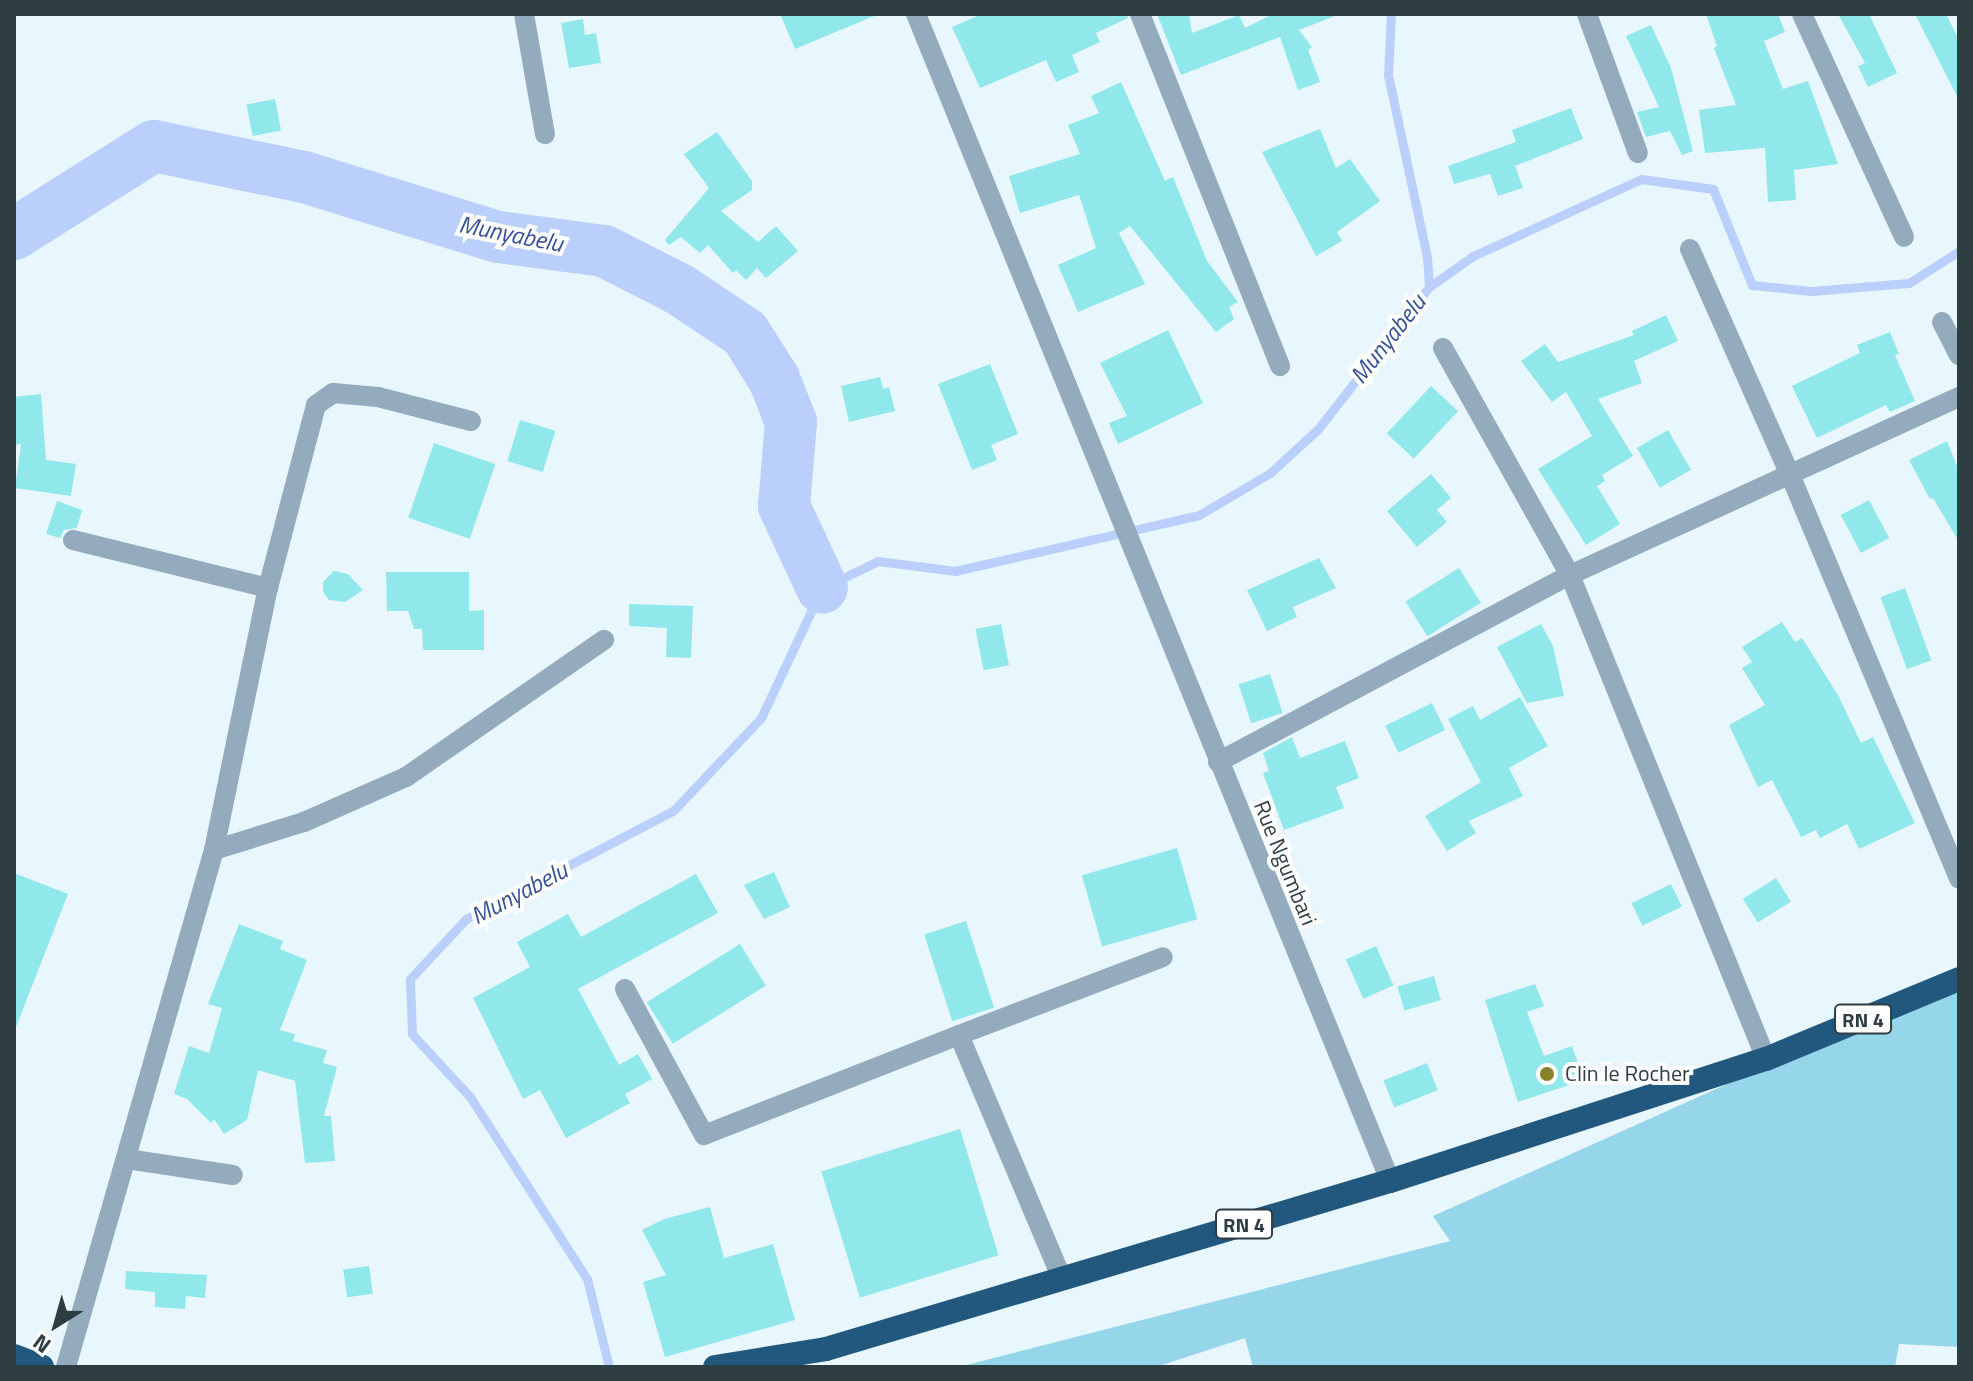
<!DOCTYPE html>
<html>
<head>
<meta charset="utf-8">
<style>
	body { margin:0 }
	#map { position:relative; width:1973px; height:1381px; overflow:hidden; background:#e8f7fd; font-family:"Titillium Web",sans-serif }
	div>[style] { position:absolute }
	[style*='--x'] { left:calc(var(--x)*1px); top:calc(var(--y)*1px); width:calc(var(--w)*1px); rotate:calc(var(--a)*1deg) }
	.green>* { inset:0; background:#95d6eb }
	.stream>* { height:9px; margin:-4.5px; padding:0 4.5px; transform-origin:4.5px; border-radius:4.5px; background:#bbcffc }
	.river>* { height:52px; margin:-26px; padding:0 26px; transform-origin:26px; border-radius:26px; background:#bbcffc }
	.building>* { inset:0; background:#91e8ea; transform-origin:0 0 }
	.minor>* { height:20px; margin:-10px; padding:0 10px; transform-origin:10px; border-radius:10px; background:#94abbe }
	.highway>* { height:24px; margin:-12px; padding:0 12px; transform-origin:12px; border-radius:12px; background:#23587e }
	.dots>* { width:22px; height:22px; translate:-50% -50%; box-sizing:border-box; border:4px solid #fff; border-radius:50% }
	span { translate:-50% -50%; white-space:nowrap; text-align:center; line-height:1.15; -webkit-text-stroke:8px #fff; paint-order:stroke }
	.shield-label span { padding:2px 6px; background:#fff; border:2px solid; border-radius:6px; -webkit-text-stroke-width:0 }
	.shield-label { font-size:20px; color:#2e3d42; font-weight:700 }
	.street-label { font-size:22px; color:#2e3d42 }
	.poi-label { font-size:22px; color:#2e3d42 }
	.left { translate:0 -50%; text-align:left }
	.water-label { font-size:24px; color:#365093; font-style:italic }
	.frame { position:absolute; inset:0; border:16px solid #2e3d42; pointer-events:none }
	.north { position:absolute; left:16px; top:1285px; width:80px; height:80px; -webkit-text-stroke:6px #fff; paint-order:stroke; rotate:217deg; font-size:22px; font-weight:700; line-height:32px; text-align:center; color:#2e3d42 }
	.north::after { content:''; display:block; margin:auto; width:28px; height:36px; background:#2e3d42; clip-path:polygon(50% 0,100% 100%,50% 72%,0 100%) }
</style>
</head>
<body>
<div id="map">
	<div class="green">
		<i style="clip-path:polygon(1959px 980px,1959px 1347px,1899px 1344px,1895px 1367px,1253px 1367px,1245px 1338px,1156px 1367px,959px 1367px,1450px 1241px,1433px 1216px)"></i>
	</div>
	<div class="stream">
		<i style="--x:1391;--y:14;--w:61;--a:92.8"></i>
		<i style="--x:1388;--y:75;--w:186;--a:77.9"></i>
		<i style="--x:1427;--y:257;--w:30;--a:86"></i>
		<i style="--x:609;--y:1367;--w:91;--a:-104"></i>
		<i style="--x:587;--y:1279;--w:215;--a:-122.7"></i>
		<i style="--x:471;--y:1098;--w:87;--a:-132.7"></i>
		<i style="--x:412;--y:1034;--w:55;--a:-92.1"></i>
		<i style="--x:410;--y:979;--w:82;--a:-47"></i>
		<i style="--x:466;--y:919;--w:233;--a:-27.6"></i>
		<i style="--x:673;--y:811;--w:128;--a:-46.6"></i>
		<i style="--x:761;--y:718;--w:144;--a:-64.9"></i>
		<i style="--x:822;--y:588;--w:62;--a:-25.7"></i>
		<i style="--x:878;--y:561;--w:78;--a:7.4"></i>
		<i style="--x:955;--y:571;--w:250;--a:-12.9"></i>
		<i style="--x:1199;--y:515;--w:82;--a:-30.6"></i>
		<i style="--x:1270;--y:473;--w:65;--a:-42.5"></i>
		<i style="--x:1318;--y:429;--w:180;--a:-52"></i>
		<i style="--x:1429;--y:287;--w:54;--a:-35.2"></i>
		<i style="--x:1473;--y:256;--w:185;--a:-24.6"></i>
		<i style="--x:1641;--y:179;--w:73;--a:7.9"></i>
		<i style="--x:1713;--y:189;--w:104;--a:67.9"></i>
		<i style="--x:1752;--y:285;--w:59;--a:5.8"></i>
		<i style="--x:1811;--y:291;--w:98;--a:-4.7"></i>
		<i style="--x:1909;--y:283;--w:59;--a:-32.6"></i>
	</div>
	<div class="river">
		<i style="--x:14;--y:234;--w:165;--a:-32.2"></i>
		<i style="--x:154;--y:146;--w:153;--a:11.7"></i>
		<i style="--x:304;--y:177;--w:203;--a:17.2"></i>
		<i style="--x:498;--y:237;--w:107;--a:7.5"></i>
		<i style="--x:604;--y:251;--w:84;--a:26.9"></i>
		<i style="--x:679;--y:289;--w:79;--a:33.7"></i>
		<i style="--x:745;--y:333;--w:54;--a:57.8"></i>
		<i style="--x:774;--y:379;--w:46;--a:68.4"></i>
		<i style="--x:791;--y:422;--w:84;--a:94.8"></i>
		<i style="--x:784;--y:506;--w:90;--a:65.1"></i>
	</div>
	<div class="building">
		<i style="clip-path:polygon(780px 14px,879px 14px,795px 49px)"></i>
		<i style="clip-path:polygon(982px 14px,1127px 14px,1128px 18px,1096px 33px,1100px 42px,1072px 55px,1079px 72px,1056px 82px,1046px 60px,980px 88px,952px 27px)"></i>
		<i style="clip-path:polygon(1157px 14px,1189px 14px,1192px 33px,1239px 15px,1245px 28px,1273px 14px,1335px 16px,1299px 30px,1312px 47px,1308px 50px,1320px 82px,1298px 90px,1280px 37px,1181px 75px)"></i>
		<i style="clip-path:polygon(1706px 14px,1778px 14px,1785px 32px,1764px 41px,1783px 89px,1808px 81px,1838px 164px,1794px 170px,1796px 200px,1768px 202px,1765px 148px,1705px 153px,1699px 110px,1736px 105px,1714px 48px,1717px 46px)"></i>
		<i style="clip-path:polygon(1838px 14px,1869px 14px,1897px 73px,1868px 87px,1858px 66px,1865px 63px)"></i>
		<i style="clip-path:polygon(1915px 14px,1946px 14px,1959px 40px,1959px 100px)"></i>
		<i style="clip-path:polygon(583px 19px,585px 35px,596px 33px,601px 63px,569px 68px,561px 23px)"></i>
		<i style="clip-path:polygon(1651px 25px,1671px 68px,1693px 151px,1682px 155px,1670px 131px,1646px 137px,1637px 112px,1659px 107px,1626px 36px)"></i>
		<i style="clip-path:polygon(1121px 82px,1165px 181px,1173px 177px,1207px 261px,1238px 302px,1229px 307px,1234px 319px,1216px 332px,1130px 226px,1119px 233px,1145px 284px,1078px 312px,1058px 265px,1096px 248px,1079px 195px,1020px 213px,1009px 176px,1080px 154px,1068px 125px,1099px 113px,1091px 96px)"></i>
		<i style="left:275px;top:99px;width:32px;height:29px;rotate:79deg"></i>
		<i style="clip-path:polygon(1571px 108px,1583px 139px,1515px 166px,1523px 188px,1498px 196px,1490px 174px,1454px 184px,1448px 166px,1516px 142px,1512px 130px)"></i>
		<i style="clip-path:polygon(1320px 129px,1336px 168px,1350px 159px,1380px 201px,1337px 232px,1342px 241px,1316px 256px,1262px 152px)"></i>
		<i style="clip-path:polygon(717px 132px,752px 181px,752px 190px,721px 211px,758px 242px,776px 226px,798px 251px,766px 278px,757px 268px,746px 280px,736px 270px,733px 273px,708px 245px,700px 253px,681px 237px,669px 245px,665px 240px,709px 188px,684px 154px)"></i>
		<i style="clip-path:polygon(1666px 315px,1678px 341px,1634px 361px,1642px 383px,1598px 399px,1633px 456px,1602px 475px,1605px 481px,1597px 486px,1620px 524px,1586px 545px,1538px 469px,1592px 436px,1566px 392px,1552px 402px,1521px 361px,1545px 344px,1558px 362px,1634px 335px,1632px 331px)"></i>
		<i style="clip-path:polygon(1168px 330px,1203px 403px,1118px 444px,1109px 423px,1127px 416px,1100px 363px)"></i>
		<i style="clip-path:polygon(1890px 332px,1899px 354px,1895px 355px,1915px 401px,1890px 412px,1886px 405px,1817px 438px,1792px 386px,1860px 353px,1857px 345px)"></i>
		<i style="clip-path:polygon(990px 364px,1018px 434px,991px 445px,997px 460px,972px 470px,938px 384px)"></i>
		<i style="clip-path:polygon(880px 377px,883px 389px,889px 387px,895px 411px,849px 422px,841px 386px)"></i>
		<i style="left:1431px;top:386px;width:37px;height:65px;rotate:43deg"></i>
		<i style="clip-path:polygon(41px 394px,46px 460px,76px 464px,71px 496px,15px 488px,21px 444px,14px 445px,14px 397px)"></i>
		<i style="left:520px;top:420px;width:37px;height:43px;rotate:17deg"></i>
		<i style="left:1668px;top:430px;width:46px;height:36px;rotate:60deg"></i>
		<i style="clip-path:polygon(1947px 441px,1959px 471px,1959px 542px,1933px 498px,1930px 499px,1909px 460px)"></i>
		<i style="left:434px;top:443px;width:65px;height:79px;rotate:19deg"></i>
		<i style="clip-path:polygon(1431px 474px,1451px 498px,1437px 510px,1447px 522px,1417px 547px,1387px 511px)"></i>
		<i style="left:1869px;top:500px;width:43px;height:32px;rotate:62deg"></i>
		<i style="clip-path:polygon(57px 501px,82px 510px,77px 528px,64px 530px,60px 538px,46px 534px)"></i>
		<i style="clip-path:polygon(1319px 558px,1336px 588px,1293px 607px,1297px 617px,1267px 631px,1247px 590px)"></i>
		<i style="left:1459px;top:568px;width:41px;height:63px;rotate:58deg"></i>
		<i style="clip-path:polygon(334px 571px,348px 574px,363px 590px,345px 602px,329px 600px,323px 592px,323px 582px)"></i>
		<i style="clip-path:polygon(386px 572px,469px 572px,469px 611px,484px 610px,484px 650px,423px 650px,422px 629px,414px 629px,408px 611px,387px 611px)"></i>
		<i style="left:1905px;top:588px;width:77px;height:26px;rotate:70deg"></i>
		<i style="clip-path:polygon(629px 604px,693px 606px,691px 658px,666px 657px,667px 628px,629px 626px)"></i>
		<i style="clip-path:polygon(1782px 622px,1795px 642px,1802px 638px,1838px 695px,1861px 743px,1873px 737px,1915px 823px,1859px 849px,1847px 824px,1820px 838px,1816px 830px,1801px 837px,1772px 780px,1758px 787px,1729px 725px,1765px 705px,1742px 668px,1752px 662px,1742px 647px)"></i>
		<i style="left:1001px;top:624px;width:42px;height:26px;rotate:79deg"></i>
		<i style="clip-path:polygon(1541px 624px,1553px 646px,1564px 696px,1527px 703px,1497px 647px)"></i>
		<i style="left:1270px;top:674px;width:41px;height:33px;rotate:72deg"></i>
		<i style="clip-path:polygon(1520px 697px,1548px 746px,1509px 768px,1523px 796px,1469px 821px,1476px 833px,1447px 851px,1425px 816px,1481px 782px,1448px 719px,1473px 706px,1480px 720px)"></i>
		<i style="left:1432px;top:703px;width:30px;height:52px;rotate:64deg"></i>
		<i style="clip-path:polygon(1292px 737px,1300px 758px,1345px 741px,1359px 778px,1336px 787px,1344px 808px,1284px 830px,1263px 773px,1269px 771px,1263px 753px)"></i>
		<i style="left:1177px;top:848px;width:74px;height:99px;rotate:74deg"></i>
		<i style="clip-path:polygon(774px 872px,790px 907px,764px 919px,744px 885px)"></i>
		<i style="clip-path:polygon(14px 873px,68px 894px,16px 1027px,14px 1027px)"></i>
		<i style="clip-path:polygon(696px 874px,718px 913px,578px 989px,619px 1065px,638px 1054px,652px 1079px,625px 1094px,630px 1103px,566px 1138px,540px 1090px,523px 1099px,473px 998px,530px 967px,517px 942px,568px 914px,581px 937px)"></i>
		<i style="left:1776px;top:878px;width:28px;height:39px;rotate:58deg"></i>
		<i style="left:1671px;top:884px;width:25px;height:44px;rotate:64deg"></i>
		<i style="left:966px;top:921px;width:91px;height:44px;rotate:72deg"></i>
		<i style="clip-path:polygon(239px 924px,283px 941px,280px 949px,307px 960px,280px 1030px,295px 1034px,293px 1041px,327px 1050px,323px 1063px,337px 1067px,324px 1116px,331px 1116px,335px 1161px,305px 1163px,295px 1081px,258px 1070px,247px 1120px,224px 1134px,214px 1119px,211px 1123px,187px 1099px,174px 1094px,189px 1046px,209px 1053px,222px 1008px,208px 1004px)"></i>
		<i style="left:740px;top:944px;width:49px;height:110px;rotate:58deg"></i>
		<i style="left:1376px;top:946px;width:43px;height:33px;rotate:66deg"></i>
		<i style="left:1434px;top:976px;width:25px;height:38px;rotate:74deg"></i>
		<i style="clip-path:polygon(1535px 984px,1544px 1006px,1527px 1012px,1544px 1056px,1572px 1046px,1584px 1080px,1518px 1102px,1485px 1000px)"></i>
		<i style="left:1427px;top:1063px;width:29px;height:47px;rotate:68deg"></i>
		<i style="left:960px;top:1129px;width:132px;height:145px;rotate:73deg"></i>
		<i style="clip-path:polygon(710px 1207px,724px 1258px,773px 1244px,795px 1320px,665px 1357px,643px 1282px,666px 1275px,642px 1230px,664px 1219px)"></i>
		<i style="left:369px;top:1266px;width:28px;height:26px;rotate:82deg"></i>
		<i style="clip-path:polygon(126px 1271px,207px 1275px,205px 1298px,186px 1296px,185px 1309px,155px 1307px,155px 1292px,125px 1289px)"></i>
	</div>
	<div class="minor">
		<i style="--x:524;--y:14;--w:122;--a:80.1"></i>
		<i style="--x:916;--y:14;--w:1260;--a:67.89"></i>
		<i style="--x:1140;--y:14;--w:379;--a:68.3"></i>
		<i style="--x:1587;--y:14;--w:148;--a:69.9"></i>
		<i style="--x:1802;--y:14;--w:245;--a:65.4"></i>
		<i style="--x:1690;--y:249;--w:244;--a:66.1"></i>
		<i style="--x:1789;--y:472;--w:441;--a:67.3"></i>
		<i style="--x:1942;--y:322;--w:37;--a:63"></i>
		<i style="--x:1443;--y:348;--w:260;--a:60.8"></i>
		<i style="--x:1570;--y:575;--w:522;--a:67.95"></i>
		<i style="--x:73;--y:540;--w:201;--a:13.8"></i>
		<i style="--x:1218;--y:762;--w:399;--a:-28"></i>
		<i style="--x:1570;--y:575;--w:428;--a:-24.6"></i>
		<i style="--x:214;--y:850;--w:94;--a:-17.3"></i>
		<i style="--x:304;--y:822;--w:111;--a:-23.8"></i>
		<i style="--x:406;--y:777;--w:241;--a:-34.7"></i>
		<i style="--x:625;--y:989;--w:166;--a:61.6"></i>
		<i style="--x:704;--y:1135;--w:274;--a:-21.4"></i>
		<i style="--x:959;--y:1035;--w:265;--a:67.1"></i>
		<i style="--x:959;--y:1035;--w:218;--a:-20.9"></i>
		<i style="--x:127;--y:1159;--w:107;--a:8.6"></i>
		<i style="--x:66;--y:1367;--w:538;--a:-74.03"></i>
		<i style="--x:214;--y:850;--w:268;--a:-78.4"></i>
		<i style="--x:268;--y:588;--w:189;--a:-75.3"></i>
		<i style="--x:316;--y:405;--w:21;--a:-35"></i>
		<i style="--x:333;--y:393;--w:45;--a:5.1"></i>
		<i style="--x:378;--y:397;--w:96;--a:14.5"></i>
	</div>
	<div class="highway">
		<i style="--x:14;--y:1356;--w:30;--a:21"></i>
		<i style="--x:715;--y:1367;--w:112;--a:-9.2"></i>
		<i style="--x:826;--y:1349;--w:588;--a:-16.59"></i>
		<i style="--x:1390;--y:1181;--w:395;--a:-18"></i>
		<i style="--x:1766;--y:1059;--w:209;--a:-22.5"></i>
	</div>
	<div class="dots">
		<i style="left:1547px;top:1074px;background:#86822b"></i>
	</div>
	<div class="shield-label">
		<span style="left:1863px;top:1019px">RN 4</span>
		<span style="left:1244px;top:1224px">RN 4</span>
	</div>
	<div class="street-label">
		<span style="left:1285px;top:863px;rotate:68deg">Rue Ngumbari</span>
	</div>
	<div class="poi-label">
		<span class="left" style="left:1565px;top:1074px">Clin le Rocher</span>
	</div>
	<div class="water-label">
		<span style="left:511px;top:234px;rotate:11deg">Munyabelu</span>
		<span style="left:1388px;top:339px;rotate:-52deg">Munyabelu</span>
		<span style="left:519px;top:893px;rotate:-28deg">Munyabelu</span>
	</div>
	<div class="frame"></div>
	<div class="north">N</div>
</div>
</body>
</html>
